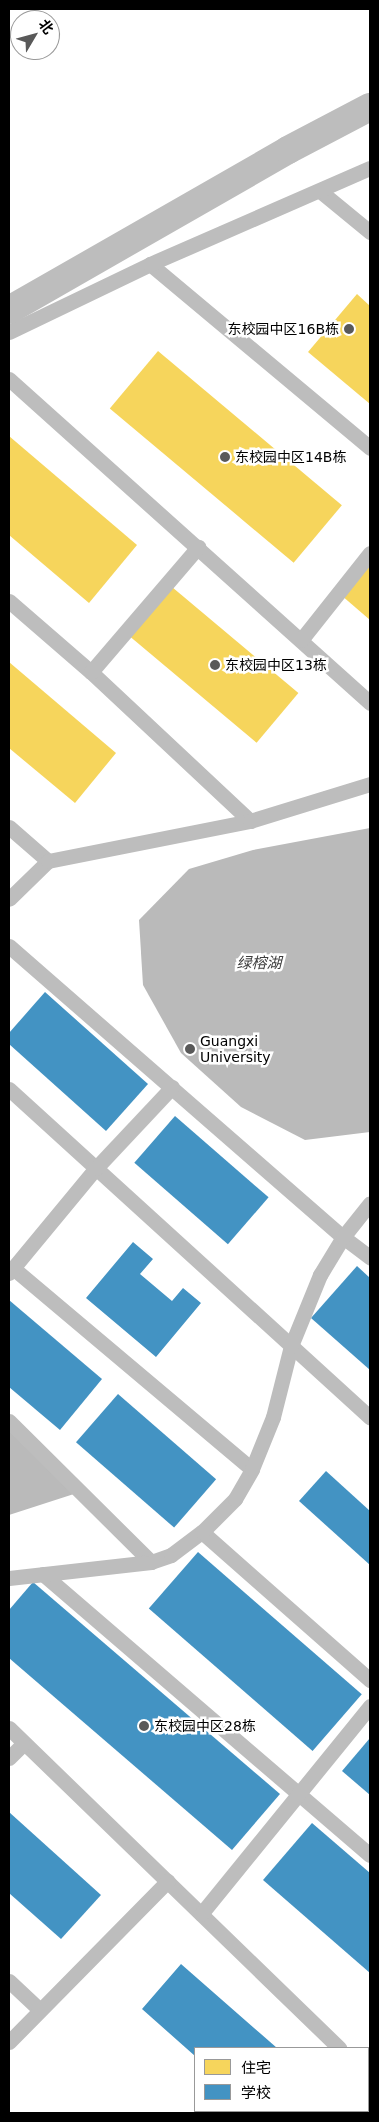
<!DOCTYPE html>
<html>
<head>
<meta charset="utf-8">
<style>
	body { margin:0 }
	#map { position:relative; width:379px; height:2122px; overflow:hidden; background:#fff; font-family:"DejaVu Sans","Noto Sans SC",sans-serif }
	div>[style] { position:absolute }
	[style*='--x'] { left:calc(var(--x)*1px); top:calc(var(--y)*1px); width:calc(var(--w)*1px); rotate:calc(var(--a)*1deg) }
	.water>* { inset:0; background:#bababa }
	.homes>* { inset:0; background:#f6d55c; transform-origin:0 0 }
	.schools>* { inset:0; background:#4393c3; transform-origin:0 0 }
	.service>* { height:15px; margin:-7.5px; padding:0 7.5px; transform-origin:7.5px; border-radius:7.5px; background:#bdbdbd }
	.minor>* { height:28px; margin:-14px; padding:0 14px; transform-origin:14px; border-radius:14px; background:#bdbdbd }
	.dots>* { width:14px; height:14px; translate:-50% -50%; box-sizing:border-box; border:2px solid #fff; border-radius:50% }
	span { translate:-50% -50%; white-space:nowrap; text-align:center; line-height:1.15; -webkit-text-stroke:5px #fff; paint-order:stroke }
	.poi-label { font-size:14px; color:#000 }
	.right { translate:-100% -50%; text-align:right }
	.left { translate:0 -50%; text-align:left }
	.water-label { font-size:15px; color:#3d3d3d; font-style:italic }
	.frame { position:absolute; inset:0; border:10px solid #000; pointer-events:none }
	.legend { position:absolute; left:194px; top:2047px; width:175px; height:65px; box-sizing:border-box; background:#fff; border:1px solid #999; margin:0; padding:6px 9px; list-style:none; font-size:15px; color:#000 }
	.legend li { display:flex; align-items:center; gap:10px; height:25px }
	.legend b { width:25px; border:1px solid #999 }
	.north { position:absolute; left:10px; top:10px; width:50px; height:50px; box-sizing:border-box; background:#fff; border:1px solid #999; border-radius:50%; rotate:53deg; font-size:14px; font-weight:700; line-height:20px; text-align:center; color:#000 }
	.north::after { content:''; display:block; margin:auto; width:18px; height:22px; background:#595959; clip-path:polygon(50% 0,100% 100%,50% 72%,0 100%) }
</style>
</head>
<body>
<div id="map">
	<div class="water">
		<i style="clip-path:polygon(370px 828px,370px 1132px,305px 1140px,241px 1107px,181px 1053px,143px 985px,139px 920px,189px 869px,253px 850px)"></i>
		<i style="clip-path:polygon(9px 1424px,77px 1493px,9px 1515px)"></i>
	</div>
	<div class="homes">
		<i style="clip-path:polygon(357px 294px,370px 306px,370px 404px,308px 352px)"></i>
		<i style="left:158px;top:351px;width:240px;height:75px;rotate:40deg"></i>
		<i style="clip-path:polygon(9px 436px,137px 545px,89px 603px,9px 535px)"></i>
		<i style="clip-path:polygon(370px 561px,370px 620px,341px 595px)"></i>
		<i style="left:172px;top:587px;width:165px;height:65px;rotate:40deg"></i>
		<i style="clip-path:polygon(9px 662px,116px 753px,75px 803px,9px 748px)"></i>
	</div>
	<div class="schools">
		<i style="clip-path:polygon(45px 992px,148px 1084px,106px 1131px,9px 1044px,9px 1033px)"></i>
		<i style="left:175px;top:1116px;width:124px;height:62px;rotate:41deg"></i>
		<i style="clip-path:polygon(133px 1242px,153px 1259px,140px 1274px,172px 1301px,183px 1288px,201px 1303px,156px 1357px,86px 1298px)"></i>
		<i style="clip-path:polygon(357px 1266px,370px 1278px,370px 1370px,311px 1318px)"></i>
		<i style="clip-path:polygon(9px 1300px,102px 1379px,60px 1430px,9px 1387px)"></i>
		<i style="left:118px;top:1394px;width:130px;height:64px;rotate:41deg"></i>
		<i style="clip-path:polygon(326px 1471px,370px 1511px,370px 1565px,299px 1501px)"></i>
		<i style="left:198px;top:1552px;width:217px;height:75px;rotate:41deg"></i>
		<i style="clip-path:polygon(33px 1582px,280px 1794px,232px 1850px,9px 1658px,9px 1610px)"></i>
		<i style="clip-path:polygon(370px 1738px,370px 1795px,342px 1771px)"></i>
		<i style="clip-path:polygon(9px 1812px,101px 1895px,61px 1939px,9px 1893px)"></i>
		<i style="clip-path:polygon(312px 1823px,370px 1873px,370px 1973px,263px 1880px)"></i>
		<i style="clip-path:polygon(181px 1964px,277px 2048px,195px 2048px,195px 2056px,142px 2009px)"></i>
	</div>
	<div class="service">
		<i style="--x:320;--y:191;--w:65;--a:39.4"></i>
		<i style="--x:150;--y:264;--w:287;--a:39.9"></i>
		<i style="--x:9;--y:332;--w:157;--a:-25.7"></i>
		<i style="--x:150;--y:264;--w:240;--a:-23.6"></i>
		<i style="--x:9;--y:379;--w:485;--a:41.9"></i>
		<i style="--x:9;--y:601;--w:108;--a:40.9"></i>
		<i style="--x:91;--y:672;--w:218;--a:43.1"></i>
		<i style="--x:301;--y:640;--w:111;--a:-51.6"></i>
		<i style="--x:91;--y:672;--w:165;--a:-49.4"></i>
		<i style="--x:9;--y:827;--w:52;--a:41.1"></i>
		<i style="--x:48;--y:861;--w:54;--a:135.7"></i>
		<i style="--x:48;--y:861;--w:206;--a:-11.2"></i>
		<i style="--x:250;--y:821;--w:126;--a:-17.1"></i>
		<i style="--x:9;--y:946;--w:443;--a:41.1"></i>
		<i style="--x:343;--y:1237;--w:34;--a:37"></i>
		<i style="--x:9;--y:1089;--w:488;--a:42.3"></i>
		<i style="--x:13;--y:1268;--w:312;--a:40.1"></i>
		<i style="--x:9;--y:1273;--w:136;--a:-50.4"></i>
		<i style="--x:96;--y:1168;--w:111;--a:-46.8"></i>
		<i style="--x:9;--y:1421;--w:200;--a:44.8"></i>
		<i style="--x:202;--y:1532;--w:224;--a:41.4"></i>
		<i style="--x:43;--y:1574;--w:431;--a:40.7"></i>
		<i style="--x:9;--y:1578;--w:143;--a:-6.4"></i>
		<i style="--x:151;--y:1562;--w:21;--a:-19"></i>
		<i style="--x:171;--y:1555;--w:39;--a:-37"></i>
		<i style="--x:202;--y:1532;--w:47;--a:-45"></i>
		<i style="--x:235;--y:1499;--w:34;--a:-60"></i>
		<i style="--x:252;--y:1469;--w:56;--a:-68"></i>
		<i style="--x:273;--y:1417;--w:73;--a:-75.8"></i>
		<i style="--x:291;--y:1346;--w:77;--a:-67.8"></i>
		<i style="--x:320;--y:1275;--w:44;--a:-58.8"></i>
		<i style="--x:343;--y:1237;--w:43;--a:-51.5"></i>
		<i style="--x:9;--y:1728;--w:460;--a:44.1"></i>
		<i style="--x:9;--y:1758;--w:20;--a:-45"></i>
		<i style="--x:201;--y:1914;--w:268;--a:-50.9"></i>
		<i style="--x:9;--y:1981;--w:42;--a:43.1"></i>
		<i style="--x:9;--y:2042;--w:226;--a:-45.4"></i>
		<i style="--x:368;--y:2076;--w:4;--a:56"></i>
	</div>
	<div class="minor">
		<i style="--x:9;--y:310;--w:322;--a:-29.8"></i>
		<i style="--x:288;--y:150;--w:93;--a:-27.7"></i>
	</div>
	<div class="dots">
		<i style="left:349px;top:329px;background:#595959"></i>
		<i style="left:225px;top:457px;background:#595959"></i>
		<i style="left:215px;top:665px;background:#595959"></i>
		<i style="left:190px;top:1049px;background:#595959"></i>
		<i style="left:144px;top:1726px;background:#595959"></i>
	</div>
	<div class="poi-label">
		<span class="right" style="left:339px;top:329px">东校园中区16B栋</span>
		<span class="left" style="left:235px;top:457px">东校园中区14B栋</span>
		<span class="left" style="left:225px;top:665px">东校园中区13栋</span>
		<span class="left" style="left:200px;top:1049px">Guangxi<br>University</span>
		<span class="left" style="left:154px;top:1726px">东校园中区28栋</span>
	</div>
	<div class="water-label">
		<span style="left:259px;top:964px">绿榕湖</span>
	</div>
	<div class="frame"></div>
	<ul class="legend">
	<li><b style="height:14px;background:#f6d55c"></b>住宅</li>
	<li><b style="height:14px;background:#4393c3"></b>学校</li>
	</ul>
	<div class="north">北</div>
</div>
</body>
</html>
